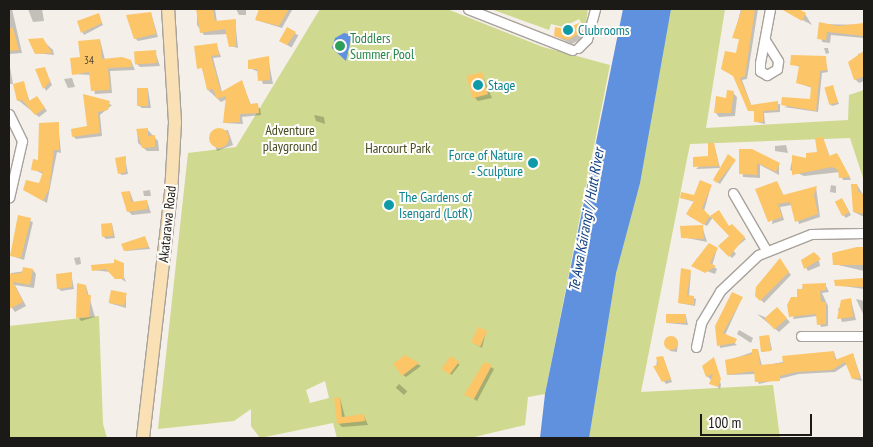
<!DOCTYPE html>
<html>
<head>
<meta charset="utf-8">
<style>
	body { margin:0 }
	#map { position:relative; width:873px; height:447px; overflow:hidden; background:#f4efe8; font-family:"PT Sans Narrow",sans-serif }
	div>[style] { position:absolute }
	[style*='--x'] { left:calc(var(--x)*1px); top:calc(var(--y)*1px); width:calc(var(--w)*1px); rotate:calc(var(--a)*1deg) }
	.green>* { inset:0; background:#cfd98f }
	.water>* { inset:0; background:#5f91df }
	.shadow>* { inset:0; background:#0003; transform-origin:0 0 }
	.building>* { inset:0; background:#fcc567; transform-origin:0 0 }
	.round { border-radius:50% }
	.roads { filter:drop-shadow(1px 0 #a7a29b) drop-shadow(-1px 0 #a7a29b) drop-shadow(0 1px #a7a29b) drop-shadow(0 -1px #a7a29b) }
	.street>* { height:9px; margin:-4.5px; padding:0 4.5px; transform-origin:4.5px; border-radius:4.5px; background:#fff }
	.secondary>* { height:12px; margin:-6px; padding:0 6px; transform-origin:6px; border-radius:6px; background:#fae0b5 }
	.dots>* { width:14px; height:14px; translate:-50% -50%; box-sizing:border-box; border:2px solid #fffdfa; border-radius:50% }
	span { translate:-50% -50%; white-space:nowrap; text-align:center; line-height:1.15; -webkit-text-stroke:4px #fffdfa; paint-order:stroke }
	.number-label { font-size:11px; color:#54452b }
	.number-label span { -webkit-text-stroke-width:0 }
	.culture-label { font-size:14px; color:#0d838f }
	.left { translate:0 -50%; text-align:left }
	.right { translate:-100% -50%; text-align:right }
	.leisure-label { font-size:14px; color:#27864d }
	.park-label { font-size:14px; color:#474c22 }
	.street-label { font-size:14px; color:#1c1a17 }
	.water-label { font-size:15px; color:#0c3d82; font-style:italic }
	.frame { position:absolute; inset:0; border:10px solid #1c1a17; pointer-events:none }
	.scale { position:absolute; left:700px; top:414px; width:112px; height:22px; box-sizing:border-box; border:2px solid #1c1a17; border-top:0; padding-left:6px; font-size:15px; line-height:18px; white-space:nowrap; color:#1c1a17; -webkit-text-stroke:4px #fffdfa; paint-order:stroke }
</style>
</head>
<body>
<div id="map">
	<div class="green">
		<i style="clip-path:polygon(evenodd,320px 9px,447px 9px,543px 47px,610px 65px,545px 394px,528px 397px,525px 425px,470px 438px,337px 438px,333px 423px,260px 438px,251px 426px,251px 409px,234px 421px,158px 429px,188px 153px,236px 147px,320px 9px,325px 381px,329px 398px,310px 403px,306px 390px,325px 381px)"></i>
		<i style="clip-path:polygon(491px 9px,588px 9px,585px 30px,579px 19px,563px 27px,551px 24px,549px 30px)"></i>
		<i style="clip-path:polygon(666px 9px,725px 9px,706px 128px,848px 120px,849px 95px,864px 90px,864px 181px,850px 138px,690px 144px,641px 392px,773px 385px,780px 438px,588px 438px,603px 336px)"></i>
		<i style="clip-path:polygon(99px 316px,103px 424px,107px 438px,9px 438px,9px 326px)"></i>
	</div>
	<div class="water">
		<i style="clip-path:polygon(623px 9px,671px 9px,640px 183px,616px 273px,589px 438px,540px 438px,545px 394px)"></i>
		<i style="clip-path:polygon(344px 33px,352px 35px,346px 61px,332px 48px,335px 38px)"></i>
	</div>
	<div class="shadow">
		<i style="clip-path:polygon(9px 9px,12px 9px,22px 53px,9px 54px)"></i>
		<i style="clip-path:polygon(28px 9px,42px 9px,44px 21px,33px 22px)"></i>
		<i style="clip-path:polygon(197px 9px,215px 9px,217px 22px,235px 20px,238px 48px,231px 46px,230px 34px,204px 35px,197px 25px)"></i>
		<i style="clip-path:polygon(236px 9px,246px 9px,246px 15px,239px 15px)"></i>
		<i style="clip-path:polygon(269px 9px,292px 10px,282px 28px,256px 20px)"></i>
		<i style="clip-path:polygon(741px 9px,758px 9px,747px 79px,742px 80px,752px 107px,780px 104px,780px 112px,764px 113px,765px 124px,756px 122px,755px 112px,751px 109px,735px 77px,740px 40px,734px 37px)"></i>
		<i style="clip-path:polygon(791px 9px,805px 14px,812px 25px,791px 14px)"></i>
		<i style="clip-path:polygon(151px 13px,158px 37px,138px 41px,135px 38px)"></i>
		<i style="clip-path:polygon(98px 15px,103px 25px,84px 35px,78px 22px)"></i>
		<i style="clip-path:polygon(579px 24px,586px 36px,572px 44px,555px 36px)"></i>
		<i style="clip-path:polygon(820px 24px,864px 25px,864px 38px,831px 35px,830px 43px,822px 42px)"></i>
		<i style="left:287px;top:29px;width:13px;height:14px;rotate:29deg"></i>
		<i style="clip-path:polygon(42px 40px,53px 50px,54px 55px,36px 53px)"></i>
		<i style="clip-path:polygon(100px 40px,105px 60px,131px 61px,135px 70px,110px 71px,112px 93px,95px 94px,91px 75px,73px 74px,81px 58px)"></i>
		<i style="clip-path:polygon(216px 44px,221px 57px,213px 58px,222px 92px,242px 82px,251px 105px,260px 108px,261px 115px,242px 117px,243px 124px,224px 123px,227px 99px,221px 102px,208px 90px,196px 47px)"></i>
		<i style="clip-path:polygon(824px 48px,828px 48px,829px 53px,826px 54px)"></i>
		<i style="clip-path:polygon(155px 52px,160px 66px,140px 67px,136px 63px)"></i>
		<i style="clip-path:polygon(864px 52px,864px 81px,859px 83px,855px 79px,858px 54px)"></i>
		<i style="clip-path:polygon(268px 57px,273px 84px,263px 84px,259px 72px,249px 68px)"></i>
		<i style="clip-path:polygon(825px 57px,828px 72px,822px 73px,818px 112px,784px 107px,811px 100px,812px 88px,798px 83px,800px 67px,791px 64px)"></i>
		<i style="clip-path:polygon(9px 66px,10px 67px,13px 84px,9px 84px)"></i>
		<i style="clip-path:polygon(45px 69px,52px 85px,46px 91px,37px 70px)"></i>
		<i style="clip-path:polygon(482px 74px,492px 98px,478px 101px,474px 97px)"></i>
		<i style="clip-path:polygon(72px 78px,75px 87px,68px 88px,64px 79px)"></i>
		<i style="clip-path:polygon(23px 83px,30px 102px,39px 100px,47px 111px,39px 117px,18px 100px)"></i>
		<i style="clip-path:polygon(832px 86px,839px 104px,832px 106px,830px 104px)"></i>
		<i style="clip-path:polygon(148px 89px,151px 108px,142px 108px,139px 106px)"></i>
		<i style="clip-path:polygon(733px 93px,737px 97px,735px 116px,719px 117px,716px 113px)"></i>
		<i style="clip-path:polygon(84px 96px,112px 105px,100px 115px,102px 136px,76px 139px,73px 136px,89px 127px)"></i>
		<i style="clip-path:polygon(314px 115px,324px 117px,325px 124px,316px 121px)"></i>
		<i style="clip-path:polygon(58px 123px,61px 153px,57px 152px,47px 203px,25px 190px,40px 185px,43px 174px,33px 169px)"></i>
		<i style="clip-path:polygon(147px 129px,158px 141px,159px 151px,147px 151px,138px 143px,137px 130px)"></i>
		<i style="clip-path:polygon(228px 130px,233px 145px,217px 151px,210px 133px)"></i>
		<i style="clip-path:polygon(823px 138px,830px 157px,839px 157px,851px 180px,843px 180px,840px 172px,804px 176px,790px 170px,793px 156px,808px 160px,819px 153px)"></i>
		<i style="clip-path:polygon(714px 144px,720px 168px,696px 169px,709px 158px)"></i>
		<i style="clip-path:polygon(786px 145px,788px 153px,775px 151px,775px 146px)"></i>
		<i style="clip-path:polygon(740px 151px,779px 164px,779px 175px,760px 165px,760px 178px,743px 177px)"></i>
		<i style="clip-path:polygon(125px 158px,128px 174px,122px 175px,119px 173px)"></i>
		<i style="clip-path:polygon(735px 161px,720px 184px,717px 182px)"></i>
		<i style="clip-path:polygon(777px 182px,784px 196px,816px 187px,820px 217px,799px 224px,792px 205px,780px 207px,784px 220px,772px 224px)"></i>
		<i style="clip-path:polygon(831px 185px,836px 186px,836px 193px,830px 192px)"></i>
		<i style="clip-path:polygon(857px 185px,864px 196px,864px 217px,854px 212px)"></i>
		<i style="clip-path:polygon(711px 186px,704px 211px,710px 217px,719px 212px,729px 228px,746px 239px,733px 250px,736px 254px,732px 258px,720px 246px,731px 236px,713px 217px,707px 226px,689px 216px,695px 202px,681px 198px,695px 196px)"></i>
		<i style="clip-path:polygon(143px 191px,150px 190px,151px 196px,144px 196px)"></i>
		<i style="clip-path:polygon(130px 192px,134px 203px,147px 201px,151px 213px,132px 215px,128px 211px)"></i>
		<i style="clip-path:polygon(844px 202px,851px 215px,846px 218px,843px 215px)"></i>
		<i style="clip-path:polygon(19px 217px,33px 222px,24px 260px,12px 256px)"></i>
		<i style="clip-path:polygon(112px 224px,115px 238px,106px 239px,103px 236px)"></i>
		<i style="clip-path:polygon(702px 226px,707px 242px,682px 237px)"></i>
		<i style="clip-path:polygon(144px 237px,150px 249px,125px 251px)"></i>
		<i style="clip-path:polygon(863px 248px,864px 271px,834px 264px)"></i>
		<i style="clip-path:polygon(717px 249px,712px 266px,717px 269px,715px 274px,693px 266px,697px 258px,701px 260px)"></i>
		<i style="clip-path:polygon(818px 255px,820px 266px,808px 271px,802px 261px)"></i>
		<i style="clip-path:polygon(80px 257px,81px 264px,76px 265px,74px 258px)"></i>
		<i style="clip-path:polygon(780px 260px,791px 275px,764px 303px,756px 295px)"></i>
		<i style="clip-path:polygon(119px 264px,126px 282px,110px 272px,93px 270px)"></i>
		<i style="clip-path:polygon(33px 270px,36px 274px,34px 288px,15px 285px,26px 306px,15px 312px,9px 304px,11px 273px)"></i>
		<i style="clip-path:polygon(691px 271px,689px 296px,696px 299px,695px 306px,679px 303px)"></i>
		<i style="clip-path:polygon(71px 273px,74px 289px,61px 291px,58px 288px)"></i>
		<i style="clip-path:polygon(864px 279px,864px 289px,836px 285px,835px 281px)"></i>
		<i style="clip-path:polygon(825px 284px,829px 292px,822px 293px,828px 306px,828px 326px,821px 327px,817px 316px,793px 319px,803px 286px)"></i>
		<i style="clip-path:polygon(86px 286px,95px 317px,81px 321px,78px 317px)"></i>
		<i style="clip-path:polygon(126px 294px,126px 308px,109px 303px)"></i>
		<i style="clip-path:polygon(742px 298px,725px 335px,737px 345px,720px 348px,717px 326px)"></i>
		<i style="clip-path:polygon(856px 299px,864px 301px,864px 316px)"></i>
		<i style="clip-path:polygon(851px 300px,856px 320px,842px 322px,838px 309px)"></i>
		<i style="clip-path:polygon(777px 309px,790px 322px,779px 332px,757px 314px,767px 318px)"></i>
		<i style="clip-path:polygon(686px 316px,688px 325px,667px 323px)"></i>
		<i style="clip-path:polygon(739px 330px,753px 338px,751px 343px,737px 334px)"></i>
		<i style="clip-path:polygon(486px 332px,482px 348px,472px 342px)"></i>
		<i style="clip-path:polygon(769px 336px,772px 350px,762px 352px,760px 337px)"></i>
		<i style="clip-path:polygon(666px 338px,678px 341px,677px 352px,670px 351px)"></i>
		<i style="clip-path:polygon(758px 350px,762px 366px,834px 352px,837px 361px,853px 354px,862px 381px,853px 379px,847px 364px,835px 372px,799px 374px,759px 384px,755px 374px,728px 375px,727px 361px)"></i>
		<i style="clip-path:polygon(863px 353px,864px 353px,864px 373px)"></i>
		<i style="clip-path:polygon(405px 357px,421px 366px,406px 377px,403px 375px)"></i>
		<i style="clip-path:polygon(663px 357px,672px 382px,666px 384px,656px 371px,657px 358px)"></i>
		<i style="left:451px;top:358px;width:11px;height:13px;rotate:38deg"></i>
		<i style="clip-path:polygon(713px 359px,721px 385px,720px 389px,707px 376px)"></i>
		<i style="clip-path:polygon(485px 363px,494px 369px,477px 401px,466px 394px)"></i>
		<i style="left:399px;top:384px;width:11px;height:5px;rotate:41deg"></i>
		<i style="clip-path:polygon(340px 398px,345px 417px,364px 416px,368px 425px,342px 427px,338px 423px)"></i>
	</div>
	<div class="building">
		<i style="clip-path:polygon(196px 9px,213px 9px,215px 21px,236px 19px,236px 46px,229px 47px,225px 29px,200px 33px)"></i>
		<i style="clip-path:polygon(259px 9px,289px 9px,279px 26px,255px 20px)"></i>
		<i style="clip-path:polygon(742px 9px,755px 9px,745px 76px,740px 78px,751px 105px,778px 101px,778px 110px,763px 111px,763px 122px,754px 122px,754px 111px,748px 111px,733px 76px,721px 69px,725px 51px,736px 53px,739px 39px,732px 38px)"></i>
		<i style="clip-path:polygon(781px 9px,799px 9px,806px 13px,802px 21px)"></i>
		<i style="clip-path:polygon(151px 12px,156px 34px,134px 39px,126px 15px)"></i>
		<i style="clip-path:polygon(99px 13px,102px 23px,81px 33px,77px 21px)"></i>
		<i style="clip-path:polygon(819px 22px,838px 26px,864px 23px,864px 36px,827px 32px,826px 40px,817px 39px)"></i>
		<i style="clip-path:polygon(579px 23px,582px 32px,568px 40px,554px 36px,555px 27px,566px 29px)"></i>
		<i style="clip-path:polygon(287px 27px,296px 32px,287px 45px,279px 41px)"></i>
		<i style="clip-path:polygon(9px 28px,13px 28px,19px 50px,9px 51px)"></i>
		<i style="clip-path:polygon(43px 38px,52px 53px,35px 54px,28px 39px)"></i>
		<i style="clip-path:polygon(100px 39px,102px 59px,122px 57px,131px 60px,132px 67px,108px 68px,110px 90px,91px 91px,89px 72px,72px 75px,70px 58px,80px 57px,78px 41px)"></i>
		<i style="clip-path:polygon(217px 43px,219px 55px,211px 56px,221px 92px,242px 80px,250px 104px,258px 103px,259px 113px,240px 114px,240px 122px,223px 123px,226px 96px,217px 99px,213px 89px,207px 90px,202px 68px,197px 69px,194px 46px)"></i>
		<i style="left:156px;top:50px;width:13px;height:22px;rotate:86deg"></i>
		<i style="clip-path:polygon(864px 51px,863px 77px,854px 80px,848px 62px)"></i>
		<i style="clip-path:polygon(791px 55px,826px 56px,827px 70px,820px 71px,816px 111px,781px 105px,782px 97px,810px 99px,811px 87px,796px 83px,799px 66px,790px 65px)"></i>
		<i style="clip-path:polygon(269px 56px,270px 80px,258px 81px,257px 69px,248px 69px,248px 60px)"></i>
		<i style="clip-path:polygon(45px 67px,50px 82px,43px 89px,35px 69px)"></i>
		<i style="left:482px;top:72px;width:23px;height:16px;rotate:75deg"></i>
		<i style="clip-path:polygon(24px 81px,29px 101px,37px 96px,45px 108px,35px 115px,22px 100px,17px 101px,13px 84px)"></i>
		<i style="left:833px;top:85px;width:18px;height:9px;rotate:74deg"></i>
		<i style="left:137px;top:88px;width:11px;height:18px"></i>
		<i style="clip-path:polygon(727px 90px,734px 91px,731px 113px,714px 113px,716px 96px,726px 98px)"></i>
		<i style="clip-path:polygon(83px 94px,110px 101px,108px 110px,98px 112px,100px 133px,72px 137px,71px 129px,87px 126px)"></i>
		<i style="clip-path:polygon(59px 122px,59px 150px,54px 150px,49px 189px,43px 201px,23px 190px,26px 180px,39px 183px,43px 172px,31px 170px,33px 159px,38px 160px,39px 123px)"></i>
		<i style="clip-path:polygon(148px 128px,148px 136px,155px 135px,155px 147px,142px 148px,136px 129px)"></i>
		<i class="round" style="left:209px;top:128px;width:20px;height:20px"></i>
		<i style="clip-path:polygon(823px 137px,829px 156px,837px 153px,850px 177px,839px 178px,838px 170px,832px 167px,792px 175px,792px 155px,806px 158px,806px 153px,817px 152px,815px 138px)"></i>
		<i style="clip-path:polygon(708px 143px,714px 143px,719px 166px,693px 167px,693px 157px,708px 156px)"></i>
		<i style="clip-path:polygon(739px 149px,752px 149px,780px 163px,776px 172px,757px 163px,757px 175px,739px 174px)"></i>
		<i style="clip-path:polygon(728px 154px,736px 160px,717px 183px,713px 180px)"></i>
		<i style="clip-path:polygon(126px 156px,126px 172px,118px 174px,115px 158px)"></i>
		<i style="clip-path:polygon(700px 180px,712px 185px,702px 208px,710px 216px,719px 210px,729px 226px,732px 224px,745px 237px,729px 257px,718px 246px,729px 236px,710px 216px,704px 225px,686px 214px,694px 201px,680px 198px,681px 192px,694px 195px)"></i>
		<i style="clip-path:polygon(777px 181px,783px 195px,817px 186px,814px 195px,818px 214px,795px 222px,790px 202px,778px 204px,782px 217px,768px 222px,755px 189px)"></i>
		<i style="clip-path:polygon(851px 184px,857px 184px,858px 191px,864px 195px,864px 214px,853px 212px)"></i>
		<i style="clip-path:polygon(130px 191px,131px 202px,147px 200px,148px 209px,127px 212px,121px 192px)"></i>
		<i style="left:842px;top:198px;width:16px;height:8px;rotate:63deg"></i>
		<i style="clip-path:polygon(18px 215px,31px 218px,21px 258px,10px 256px)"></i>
		<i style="left:112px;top:223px;width:13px;height:11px;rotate:86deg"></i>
		<i style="clip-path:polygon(703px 225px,704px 239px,681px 238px,680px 226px)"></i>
		<i style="clip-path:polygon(145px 236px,149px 247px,124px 251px,121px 244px)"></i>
		<i style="clip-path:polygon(709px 243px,718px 248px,710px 263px,716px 266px,705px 273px,691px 266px)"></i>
		<i style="clip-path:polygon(857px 247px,863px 247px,864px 265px,833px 265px,832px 253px)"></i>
		<i style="clip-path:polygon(814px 252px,821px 259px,804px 269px,801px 260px)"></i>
		<i style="clip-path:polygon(780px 258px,789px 272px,760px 301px,755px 296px,756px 287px)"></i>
		<i style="clip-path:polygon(114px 259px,124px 263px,124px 279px,115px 279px,106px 269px,92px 271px,91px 265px,114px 263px)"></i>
		<i style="clip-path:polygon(23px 267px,33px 269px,30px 285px,13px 282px,23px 302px,9px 309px,9px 274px,22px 273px)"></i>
		<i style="clip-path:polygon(681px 268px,691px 270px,687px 295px,694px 296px,694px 305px,678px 303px)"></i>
		<i style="clip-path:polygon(72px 272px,72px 287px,57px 289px,56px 274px)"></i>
		<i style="clip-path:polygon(864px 278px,864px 287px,835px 286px,834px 280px)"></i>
		<i style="clip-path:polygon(77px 283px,86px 285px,87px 295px,91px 295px,89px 317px,76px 318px)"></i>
		<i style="clip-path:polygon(826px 283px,826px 290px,820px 291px,821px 302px,826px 302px,826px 324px,817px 325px,816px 314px,789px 317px,787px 305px,791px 297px,797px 297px,797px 289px,803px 289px,802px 284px)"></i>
		<i style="left:111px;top:290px;width:16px;height:13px;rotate:11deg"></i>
		<i style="clip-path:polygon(732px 292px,743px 297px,723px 333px,737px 339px,735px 343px,717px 346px,715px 326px)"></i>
		<i style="clip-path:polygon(851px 298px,853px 317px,837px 319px,841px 300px)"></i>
		<i style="left:777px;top:307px;width:15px;height:17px;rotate:48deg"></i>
		<i style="left:686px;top:314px;width:9px;height:20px;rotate:90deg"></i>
		<i style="left:478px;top:327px;width:10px;height:17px;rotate:24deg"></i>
		<i style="left:769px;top:335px;width:16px;height:10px;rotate:83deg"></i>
		<i class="round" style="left:664px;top:336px;width:14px;height:14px"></i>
		<i style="clip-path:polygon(752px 349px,758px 349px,760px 365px,783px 363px,782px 356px,834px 351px,835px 360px,853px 353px,860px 378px,852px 379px,845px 362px,832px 370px,796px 372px,780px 376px,780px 381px,755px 382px,754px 371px,727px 375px,725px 360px,752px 354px)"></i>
		<i style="clip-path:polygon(405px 355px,419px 363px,402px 376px,393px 364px)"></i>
		<i style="left:451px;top:356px;width:10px;height:16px;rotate:37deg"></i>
		<i style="clip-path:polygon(663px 356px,671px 379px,662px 382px,653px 366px,658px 365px,656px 357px)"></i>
		<i style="clip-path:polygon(714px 357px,721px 379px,718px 387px,709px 384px,713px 374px,706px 377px,702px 366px)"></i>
		<i style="clip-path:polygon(484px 362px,492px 365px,474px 399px,464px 395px)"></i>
		<i style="clip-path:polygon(340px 397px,342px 417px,364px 414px,365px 421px,337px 424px,334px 398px)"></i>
	</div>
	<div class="roads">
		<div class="street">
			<i style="--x:468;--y:9;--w:112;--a:21.5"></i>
			<i style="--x:765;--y:40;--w:25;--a:58"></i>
			<i style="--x:778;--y:61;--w:8;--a:97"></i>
			<i style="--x:777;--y:69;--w:12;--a:149"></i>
			<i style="--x:767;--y:75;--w:8;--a:-150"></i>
			<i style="--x:760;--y:71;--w:8;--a:-90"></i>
			<i style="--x:760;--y:63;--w:55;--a:-79.5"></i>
			<i style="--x:578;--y:48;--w:13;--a:-45"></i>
			<i style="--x:587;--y:39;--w:31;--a:-75"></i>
			<i style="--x:9;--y:114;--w:30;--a:64"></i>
			<i style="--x:22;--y:141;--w:58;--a:102.8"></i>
			<i style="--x:733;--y:193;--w:66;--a:59.9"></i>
			<i style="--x:801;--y:336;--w:63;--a:0"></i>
			<i style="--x:696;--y:347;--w:25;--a:-78"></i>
			<i style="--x:701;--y:323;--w:37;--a:-59"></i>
			<i style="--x:720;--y:291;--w:52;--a:-43.5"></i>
			<i style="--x:758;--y:255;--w:57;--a:-21.6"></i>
			<i style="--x:811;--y:234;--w:53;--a:-1.1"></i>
		</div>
		<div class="secondary">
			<i style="--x:143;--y:438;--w:246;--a:-83.5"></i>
			<i style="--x:171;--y:194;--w:72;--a:-86.8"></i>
			<i style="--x:175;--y:122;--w:113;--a:-93.5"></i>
		</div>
	</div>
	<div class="dots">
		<i style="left:568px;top:30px;background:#0f9aa8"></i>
		<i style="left:340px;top:46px;background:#2e9e5b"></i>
		<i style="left:478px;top:85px;background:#0f9aa8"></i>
		<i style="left:533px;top:163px;background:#0f9aa8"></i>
		<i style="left:389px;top:205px;background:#0f9aa8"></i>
	</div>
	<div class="number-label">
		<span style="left:89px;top:60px">34</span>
	</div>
	<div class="culture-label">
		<span class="left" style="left:578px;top:30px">Clubrooms</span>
		<span class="left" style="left:488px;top:85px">Stage</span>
		<span class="right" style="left:523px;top:163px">Force of Nature<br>- Sculpture</span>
		<span class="left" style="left:399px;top:205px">The Gardens of<br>Isengard (LotR)</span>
	</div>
	<div class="leisure-label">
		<span class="left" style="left:350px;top:46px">Toddlers<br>Summer Pool</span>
	</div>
	<div class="park-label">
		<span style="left:290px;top:138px">Adventure<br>playground</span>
		<span style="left:398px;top:148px">Harcourt Park</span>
	</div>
	<div class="street-label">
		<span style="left:167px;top:224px;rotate:-84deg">Akatarawa Road</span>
	</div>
	<div class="water-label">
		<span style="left:586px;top:220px;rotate:-80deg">Te Awa Kairangi / Hutt River</span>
	</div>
	<div class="frame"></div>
	<div class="scale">100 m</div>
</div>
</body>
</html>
